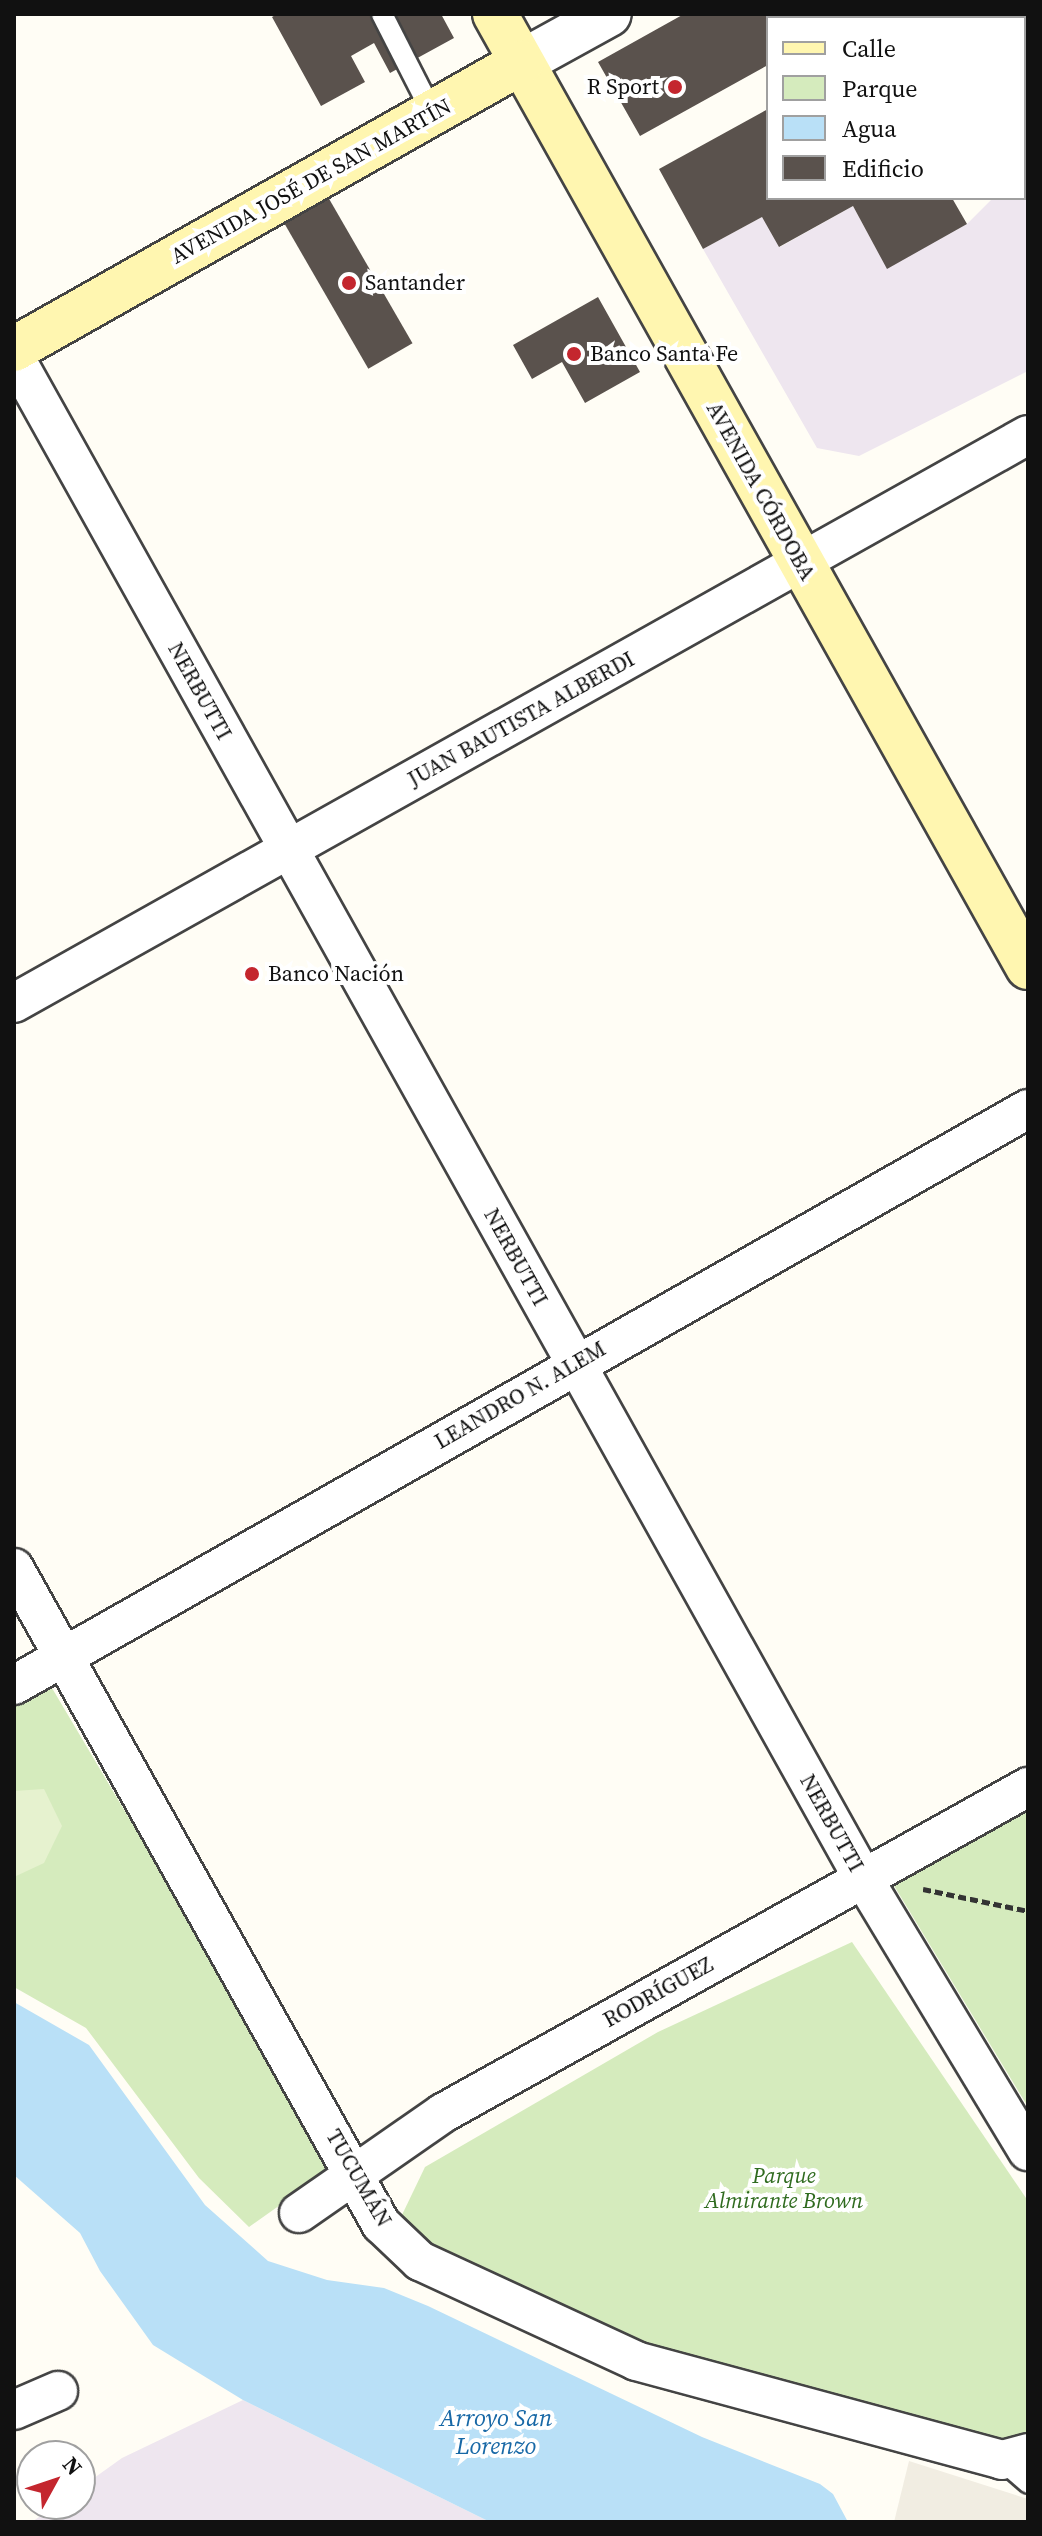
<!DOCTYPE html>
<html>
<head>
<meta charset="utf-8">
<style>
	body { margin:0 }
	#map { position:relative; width:1042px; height:2536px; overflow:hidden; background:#fffdf5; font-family:"Source Serif 4",serif }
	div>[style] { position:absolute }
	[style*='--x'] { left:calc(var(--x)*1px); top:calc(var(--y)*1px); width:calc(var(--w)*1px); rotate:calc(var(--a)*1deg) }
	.industrial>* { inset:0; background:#eee6ef }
	.green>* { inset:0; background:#d5ebbd }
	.pitch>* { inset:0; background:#e6f2cf }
	.plaza>* { inset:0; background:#f1ede2 }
	.water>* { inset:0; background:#b9e0f7 }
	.building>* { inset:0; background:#5a524d; transform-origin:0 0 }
	.path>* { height:5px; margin-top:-2.5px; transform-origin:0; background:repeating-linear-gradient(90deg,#333 0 8px,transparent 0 12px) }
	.roads { filter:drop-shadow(2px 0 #444) drop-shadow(-2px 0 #444) drop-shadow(0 2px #444) drop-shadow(0 -2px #444) }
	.service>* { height:20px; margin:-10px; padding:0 10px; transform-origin:10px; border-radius:10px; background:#fff }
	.minor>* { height:38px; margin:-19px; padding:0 19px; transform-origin:19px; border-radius:19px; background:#fff }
	.tertiary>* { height:44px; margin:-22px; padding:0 22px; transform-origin:22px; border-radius:22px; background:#fff }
	.secondary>* { height:44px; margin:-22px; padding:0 22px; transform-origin:22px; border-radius:22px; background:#fff6b0 }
	.dots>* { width:22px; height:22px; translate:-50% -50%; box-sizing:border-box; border:4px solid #fff; border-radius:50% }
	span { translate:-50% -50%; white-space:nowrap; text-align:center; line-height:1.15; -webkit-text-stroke:8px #fff; paint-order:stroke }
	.poi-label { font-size:22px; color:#111 }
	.right { translate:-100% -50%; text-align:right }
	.left { translate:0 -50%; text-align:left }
	.street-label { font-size:22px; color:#111 }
	.park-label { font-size:22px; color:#2f6b1f; font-style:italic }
	.water-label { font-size:24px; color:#1768a6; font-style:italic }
	.frame { position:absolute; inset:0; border:16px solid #111; pointer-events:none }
	.legend { position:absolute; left:766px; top:16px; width:260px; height:184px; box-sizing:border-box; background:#fff; border:2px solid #a0a0a0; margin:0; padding:10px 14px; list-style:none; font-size:24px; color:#111 }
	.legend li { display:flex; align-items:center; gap:16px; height:40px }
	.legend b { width:40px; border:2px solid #a0a0a0 }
	.north { position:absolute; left:16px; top:2440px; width:80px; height:80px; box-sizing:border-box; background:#fff; border:2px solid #a0a0a0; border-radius:50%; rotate:50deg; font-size:22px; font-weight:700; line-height:32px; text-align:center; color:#111 }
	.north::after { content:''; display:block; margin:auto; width:28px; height:36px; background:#c4262e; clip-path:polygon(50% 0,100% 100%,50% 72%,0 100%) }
</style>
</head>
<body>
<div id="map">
	<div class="industrial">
		<i style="clip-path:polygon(933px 14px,1028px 14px,1028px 371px,859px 456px,817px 448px,703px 249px,762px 217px,780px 247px,853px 206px,887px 268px,967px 224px,993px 198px,1024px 198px,1024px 18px)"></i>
		<i style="clip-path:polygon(243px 2400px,490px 2522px,32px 2522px,57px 2504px,80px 2504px,80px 2488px,122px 2458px)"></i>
	</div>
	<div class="green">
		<i style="clip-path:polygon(49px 1683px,335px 2166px,249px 2227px,199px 2178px,86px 2028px,14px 1987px,14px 1704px)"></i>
		<i style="clip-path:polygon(1028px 1810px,1028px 2107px,893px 1884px)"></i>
		<i style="clip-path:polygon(852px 1942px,1028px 2201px,1028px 2448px,642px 2344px,445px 2262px,401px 2217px,425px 2167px,658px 2032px)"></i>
	</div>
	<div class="pitch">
		<i style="clip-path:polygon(44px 1789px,62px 1826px,44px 1863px,14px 1877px,14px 1791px)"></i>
	</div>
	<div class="plaza">
		<i style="clip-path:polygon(909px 2461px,1028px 2499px,1028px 2522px,894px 2522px)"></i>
	</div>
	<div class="water">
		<i style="clip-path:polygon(14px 2002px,89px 2045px,205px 2205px,268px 2261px,327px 2280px,384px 2288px,428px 2306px,702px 2437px,820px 2484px,833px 2494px,848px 2522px,490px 2522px,243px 2400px,153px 2345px,100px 2271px,80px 2233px,14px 2175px)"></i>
	</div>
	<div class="building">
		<i style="clip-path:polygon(277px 14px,441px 14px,454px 38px,390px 73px,374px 43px,351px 56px,365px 82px,321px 106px,272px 17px)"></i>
		<i style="clip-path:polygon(684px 14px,887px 14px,768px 18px,768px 65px,640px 136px,598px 62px)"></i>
		<i style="clip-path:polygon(980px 14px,1028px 14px,1028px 100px,1024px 18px)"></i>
		<i style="clip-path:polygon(768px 109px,768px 198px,952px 198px,967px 224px,887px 269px,853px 206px,779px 247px,762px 217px,703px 249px,659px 169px)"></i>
		<i style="left:328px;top:197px;width:169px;height:51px;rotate:60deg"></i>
		<i style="clip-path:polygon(598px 297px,640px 372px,585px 403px,562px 362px,532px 379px,513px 345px)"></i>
	</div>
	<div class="path">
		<i style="--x:923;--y:1889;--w:107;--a:11.8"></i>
	</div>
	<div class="roads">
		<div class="service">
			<i style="--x:382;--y:14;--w:110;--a:63"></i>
			<i style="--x:1002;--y:2460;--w:35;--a:41"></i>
		</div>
		<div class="minor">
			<i style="--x:14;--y:356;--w:1743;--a:60.85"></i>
			<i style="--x:863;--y:1878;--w:319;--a:58.9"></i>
			<i style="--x:14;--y:1003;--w:1162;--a:-29.26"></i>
			<i style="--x:14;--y:1568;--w:752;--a:60.78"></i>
			<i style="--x:381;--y:2224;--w:54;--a:43.5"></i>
			<i style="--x:420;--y:2261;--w:238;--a:24.8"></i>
			<i style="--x:636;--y:2361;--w:379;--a:15.1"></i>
			<i style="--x:1002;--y:2460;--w:27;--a:-15"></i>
			<i style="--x:14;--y:1685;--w:1166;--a:-29.6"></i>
			<i style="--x:299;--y:2213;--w:175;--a:-34.8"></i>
			<i style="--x:443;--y:2113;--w:670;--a:-29.13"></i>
			<i style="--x:14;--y:2410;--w:48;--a:-23.4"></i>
		</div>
		<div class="tertiary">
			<i style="--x:522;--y:62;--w:99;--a:-28.9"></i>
		</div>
		<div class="secondary">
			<i style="--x:495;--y:14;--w:1092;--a:60.78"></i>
			<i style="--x:14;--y:349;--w:583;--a:-29.46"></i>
		</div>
	</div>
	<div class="dots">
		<i style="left:675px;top:87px;background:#c4262e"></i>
		<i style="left:349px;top:283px;background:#c4262e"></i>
		<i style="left:574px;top:354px;background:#c4262e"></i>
		<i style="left:252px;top:974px;background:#c4262e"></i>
	</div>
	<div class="poi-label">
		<span class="right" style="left:659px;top:87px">R Sport</span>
		<span class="left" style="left:365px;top:283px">Santander</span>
		<span class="left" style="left:590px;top:354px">Banco Santa Fe</span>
		<span class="left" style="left:268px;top:974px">Banco Nación</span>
	</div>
	<div class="street-label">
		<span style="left:311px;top:181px;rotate:-29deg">AVENIDA JOSÉ DE SAN MARTÍN</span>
		<span style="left:761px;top:491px;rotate:61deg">AVENIDA CÓRDOBA</span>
		<span style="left:200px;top:691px;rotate:61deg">NERBUTTI</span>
		<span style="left:521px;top:719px;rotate:-29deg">JUAN BAUTISTA ALBERDI</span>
		<span style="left:516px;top:1257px;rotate:61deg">NERBUTTI</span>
		<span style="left:520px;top:1395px;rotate:-30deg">LEANDRO N. ALEM</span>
		<span style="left:832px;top:1823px;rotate:61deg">NERBUTTI</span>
		<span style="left:658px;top:1992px;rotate:-29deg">RODRÍGUEZ</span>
		<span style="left:359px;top:2178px;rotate:60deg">TUCUMÁN</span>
	</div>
	<div class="park-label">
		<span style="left:784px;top:2188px">Parque<br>Almirante Brown</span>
	</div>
	<div class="water-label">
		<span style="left:496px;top:2432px">Arroyo San<br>Lorenzo</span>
	</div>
	<div class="frame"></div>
	<ul class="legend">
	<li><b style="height:10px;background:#fff6b0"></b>Calle</li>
	<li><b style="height:22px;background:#d5ebbd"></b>Parque</li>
	<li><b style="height:22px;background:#b9e0f7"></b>Agua</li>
	<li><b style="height:22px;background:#5a524d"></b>Edificio</li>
	</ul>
	<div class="north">N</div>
</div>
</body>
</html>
